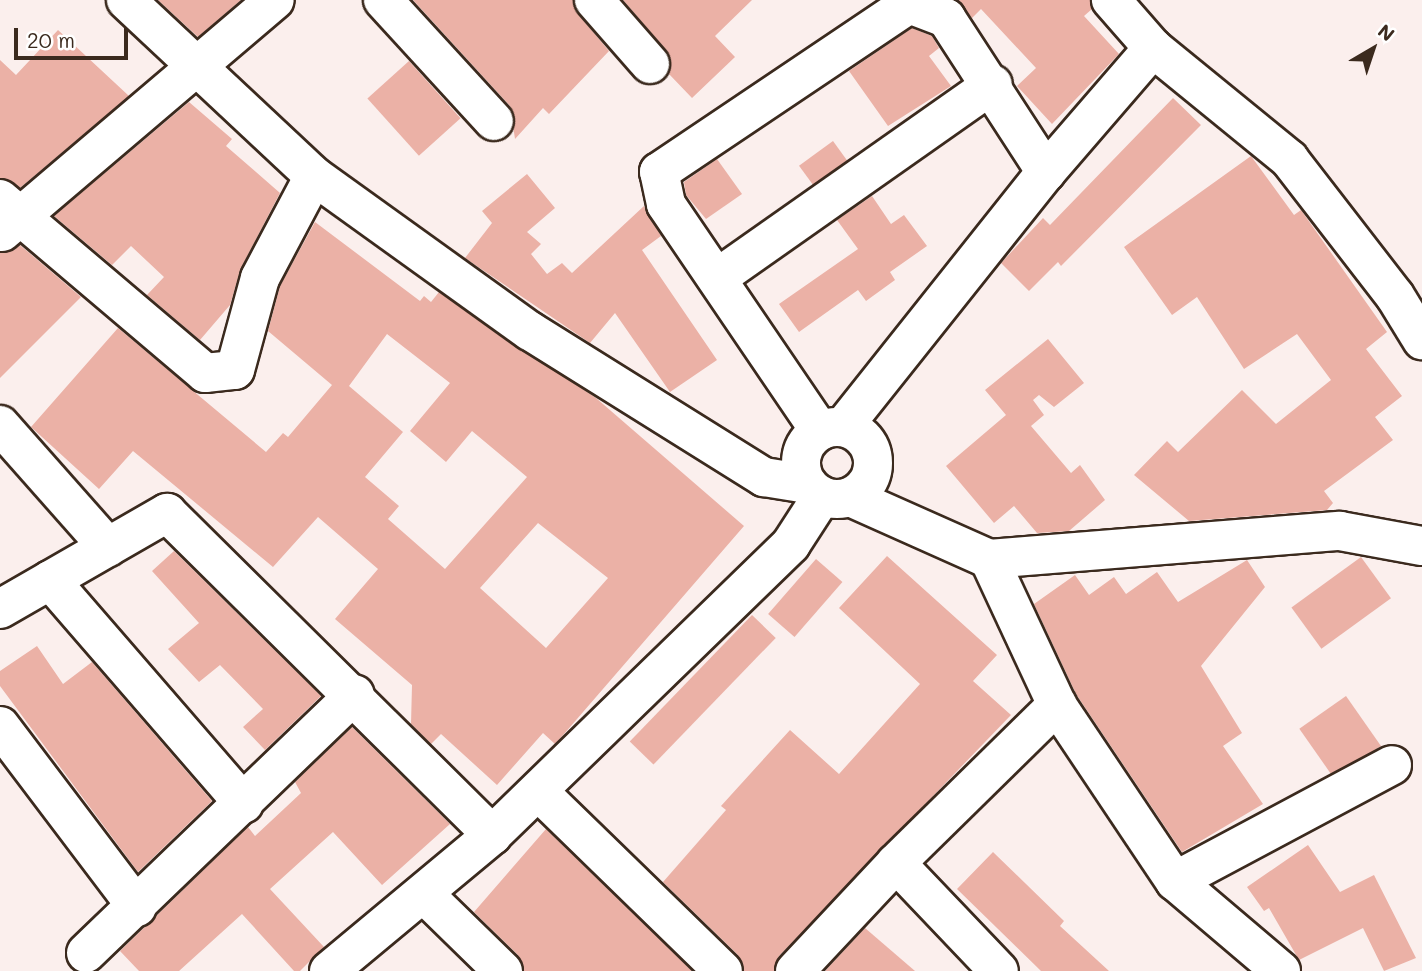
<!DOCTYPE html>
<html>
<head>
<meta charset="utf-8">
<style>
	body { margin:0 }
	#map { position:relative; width:1422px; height:971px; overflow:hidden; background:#fbefed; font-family:Mali,sans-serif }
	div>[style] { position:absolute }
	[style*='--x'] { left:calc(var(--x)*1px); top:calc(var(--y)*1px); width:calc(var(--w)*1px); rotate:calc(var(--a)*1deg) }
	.building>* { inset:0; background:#ebb1a6; transform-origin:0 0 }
	.roads { filter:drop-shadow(2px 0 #3b2a1e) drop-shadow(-2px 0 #3b2a1e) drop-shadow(0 2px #3b2a1e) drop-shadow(0 -2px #3b2a1e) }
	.street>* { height:38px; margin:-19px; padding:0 19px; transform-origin:19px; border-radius:19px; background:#fff }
	.secondary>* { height:38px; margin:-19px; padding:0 19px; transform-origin:19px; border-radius:19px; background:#fff }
	.secondary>.ring { margin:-19px; padding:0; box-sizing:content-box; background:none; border:38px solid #fff; border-radius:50% }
	span { translate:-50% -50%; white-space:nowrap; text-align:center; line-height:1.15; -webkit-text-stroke:5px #fff; paint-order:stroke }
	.north { position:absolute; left:1338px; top:14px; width:70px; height:70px; -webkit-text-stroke:5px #fff; paint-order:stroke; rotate:39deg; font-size:19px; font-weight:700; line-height:28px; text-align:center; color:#3b2a1e }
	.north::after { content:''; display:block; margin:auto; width:24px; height:32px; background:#3b2a1e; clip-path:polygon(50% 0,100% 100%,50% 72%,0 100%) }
	.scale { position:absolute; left:14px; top:28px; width:114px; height:32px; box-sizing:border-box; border:4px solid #3b2a1e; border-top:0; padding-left:9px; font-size:21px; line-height:24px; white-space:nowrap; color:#3b2a1e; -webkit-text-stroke:5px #fff; paint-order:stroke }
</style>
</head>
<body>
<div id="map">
	<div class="building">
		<i style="clip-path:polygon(158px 0,241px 0,198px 37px)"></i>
		<i style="clip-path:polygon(413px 0,573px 0,578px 14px,609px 51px,549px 114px,543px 108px,515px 139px,510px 106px)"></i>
		<i style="clip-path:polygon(623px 0,752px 0,715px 36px,735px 57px,692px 98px,669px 74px,666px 50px)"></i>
		<i style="clip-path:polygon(957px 0,1090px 0,1092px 9px,1084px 16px,1119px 54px,1052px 124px,1017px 86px,1036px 68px,981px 9px,972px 18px)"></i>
		<i style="clip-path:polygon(912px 28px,932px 36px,939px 48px,929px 56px,951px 86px,888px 126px,849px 71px)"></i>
		<i style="clip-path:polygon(58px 30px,129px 96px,20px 188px,0 178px,0 60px,16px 75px)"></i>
		<i style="left:409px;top:61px;width:77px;height:56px;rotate:48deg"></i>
		<i style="clip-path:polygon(1173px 98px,1201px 125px,1061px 266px,1058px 262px,1029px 291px,1001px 263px,1043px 218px,1050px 225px)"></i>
		<i style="clip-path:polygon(189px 102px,232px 139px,226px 146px,280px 193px,241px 268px,230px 305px,200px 340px,147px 295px,164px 277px,131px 246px,112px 265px,54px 216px)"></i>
		<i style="left:833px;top:141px;width:24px;height:42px;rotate:54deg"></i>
		<i style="clip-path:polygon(1251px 156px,1294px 215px,1301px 210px,1387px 332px,1366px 349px,1402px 396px,1375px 417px,1393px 440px,1324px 491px,1333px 503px,1327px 510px,1189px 521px,1134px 475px,1167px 441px,1178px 452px,1242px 390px,1276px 424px,1331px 380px,1297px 334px,1244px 369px,1197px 297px,1172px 315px,1124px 247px)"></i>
		<i style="clip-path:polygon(717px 159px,742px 194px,706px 219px,686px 195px,684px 182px)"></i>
		<i style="clip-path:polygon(527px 174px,555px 208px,527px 232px,541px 244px,531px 254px,547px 274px,562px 263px,572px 273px,644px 206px,661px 236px,642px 250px,717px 360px,670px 392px,615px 313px,590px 343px,465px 258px,492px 223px,482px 211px)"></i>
		<i style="clip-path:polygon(872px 196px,891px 224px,904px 215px,927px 246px,890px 272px,895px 280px,866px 301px,858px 290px,799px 332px,779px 304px,858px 249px,837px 220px)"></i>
		<i style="clip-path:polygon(evenodd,315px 222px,420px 301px,424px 296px,431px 302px,439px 292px,596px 398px,744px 526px,564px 734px,555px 744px,543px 733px,497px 785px,441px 734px,431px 744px,411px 724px,412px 685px,335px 619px,378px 569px,318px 517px,273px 567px,133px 451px,99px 489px,31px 427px,118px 328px,266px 452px,283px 433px,288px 437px,332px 385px,268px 331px,280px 286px,315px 222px,387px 334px,450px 383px,410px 431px,446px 462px,472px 431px,527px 477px,445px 569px,388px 519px,399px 506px,365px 477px,403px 432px,349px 386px,387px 334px,315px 222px,538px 523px,608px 578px,546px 648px,480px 588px,538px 523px)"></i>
		<i style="clip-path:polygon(20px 245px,81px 297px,0 378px,0 253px)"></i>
		<i style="clip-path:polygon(1048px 339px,1084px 383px,1054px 407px,1039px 395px,1033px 400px,1044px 415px,1031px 426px,1071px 473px,1080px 465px,1105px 500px,1069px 531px,1037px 533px,1014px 506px,994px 523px,946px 466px,1006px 415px,985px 390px)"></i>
		<i style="clip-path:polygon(174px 551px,321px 696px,265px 750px,243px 727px,263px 709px,220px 665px,199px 682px,168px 649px,199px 623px,152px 571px)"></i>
		<i style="clip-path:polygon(887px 556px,997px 655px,973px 681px,1011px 715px,779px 956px,774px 971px,744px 971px,738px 955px,663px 882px,726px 810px,721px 806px,790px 730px,839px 774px,920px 684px,839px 608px)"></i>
		<i style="left:1361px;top:557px;width:51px;height:86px;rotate:54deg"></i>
		<i style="left:816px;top:559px;width:35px;height:73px;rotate:41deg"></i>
		<i style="clip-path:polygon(1247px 560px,1265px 587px,1201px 666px,1242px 733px,1223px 746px,1263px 804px,1182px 852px,1076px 694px,1034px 604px,1075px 575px,1089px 595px,1114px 577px,1126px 594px,1157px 572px,1178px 602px)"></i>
		<i style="left:752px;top:615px;width:33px;height:176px;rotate:44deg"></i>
		<i style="clip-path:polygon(37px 646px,63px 684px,92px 662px,212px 801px,138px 872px,0 686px,0 671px)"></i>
		<i style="left:1346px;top:696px;width:61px;height:57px;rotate:55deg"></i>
		<i style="clip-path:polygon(352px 727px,450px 824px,382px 885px,333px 832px,270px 889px,324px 947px,300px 971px,294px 971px,242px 914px,179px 971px,139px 971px,120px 951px,248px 827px,255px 836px,301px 793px,295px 782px)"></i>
		<i style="clip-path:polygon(546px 829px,692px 971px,524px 971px,518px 955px,474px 912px)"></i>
		<i style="clip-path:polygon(1308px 845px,1340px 892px,1374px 875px,1416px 958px,1384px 971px,1363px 928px,1299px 960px,1269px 908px,1264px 911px,1247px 887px)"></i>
		<i style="clip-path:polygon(993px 852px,1064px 921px,1060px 926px,1109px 971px,1041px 971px,957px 889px)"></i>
		<i style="clip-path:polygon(865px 928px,915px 971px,825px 971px)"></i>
	</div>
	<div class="roads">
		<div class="street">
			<i style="--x:126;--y:0;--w:258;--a:43.1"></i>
			<i style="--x:314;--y:176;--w:266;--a:35.7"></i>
			<i style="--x:530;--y:331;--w:276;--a:32"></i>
			<i style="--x:764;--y:477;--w:44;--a:9.2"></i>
			<i style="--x:383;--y:0;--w:164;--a:47.5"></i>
			<i style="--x:594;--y:0;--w:85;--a:48.8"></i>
			<i style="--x:1153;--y:48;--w:176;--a:39.2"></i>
			<i style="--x:1289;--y:159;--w:173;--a:52.3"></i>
			<i style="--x:1395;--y:296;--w:52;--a:58.5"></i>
			<i style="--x:0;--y:199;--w:269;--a:40.3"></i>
			<i style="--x:205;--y:373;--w:30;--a:-6"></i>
			<i style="--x:235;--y:370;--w:95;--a:-74.8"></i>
			<i style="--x:260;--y:278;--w:115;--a:-62.1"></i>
			<i style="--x:2;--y:232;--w:358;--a:-40.4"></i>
			<i style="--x:717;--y:278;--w:337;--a:-35.1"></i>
			<i style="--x:0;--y:425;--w:163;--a:48.5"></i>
			<i style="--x:820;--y:431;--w:274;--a:-124.2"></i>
			<i style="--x:666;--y:204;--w:33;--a:-102"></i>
			<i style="--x:659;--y:172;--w:301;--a:-33.9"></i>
			<i style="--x:909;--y:4;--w:40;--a:21"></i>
			<i style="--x:946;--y:18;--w:184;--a:57"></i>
			<i style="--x:850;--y:497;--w:152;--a:24"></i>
			<i style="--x:989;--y:559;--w:352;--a:-4.6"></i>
			<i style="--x:1340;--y:531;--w:83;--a:10.4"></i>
			<i style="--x:989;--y:559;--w:161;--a:65"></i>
			<i style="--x:1057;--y:705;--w:212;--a:56.2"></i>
			<i style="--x:1175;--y:881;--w:139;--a:40.3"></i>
			<i style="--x:50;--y:580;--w:296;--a:49.1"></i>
			<i style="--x:0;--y:726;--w:227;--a:52.9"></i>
			<i style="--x:540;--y:793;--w:255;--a:44.2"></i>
			<i style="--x:896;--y:863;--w:149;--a:46.4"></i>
			<i style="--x:1175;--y:881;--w:246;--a:-28.1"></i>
			<i style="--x:425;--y:895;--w:109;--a:44.3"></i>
			<i style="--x:86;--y:953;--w:373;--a:-43.9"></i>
			<i style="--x:329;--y:971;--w:212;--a:-39.8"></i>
			<i style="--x:795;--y:971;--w:148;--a:-46.9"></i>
			<i style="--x:896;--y:863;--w:226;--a:-44.5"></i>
		</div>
		<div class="secondary">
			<i class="ring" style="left:801px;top:427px;width:34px;height:34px"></i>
			<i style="--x:843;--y:427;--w:326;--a:-51.5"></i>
			<i style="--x:1046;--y:172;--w:164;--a:-49.2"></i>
			<i style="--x:1153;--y:48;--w:64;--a:-131.2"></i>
			<i style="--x:0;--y:609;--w:193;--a:-29.9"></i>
			<i style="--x:167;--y:513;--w:458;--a:44.7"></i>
			<i style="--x:492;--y:835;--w:417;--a:-44.2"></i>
			<i style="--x:791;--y:544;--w:57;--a:-57.1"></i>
		</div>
	</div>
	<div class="north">N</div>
	<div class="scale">20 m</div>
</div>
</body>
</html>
